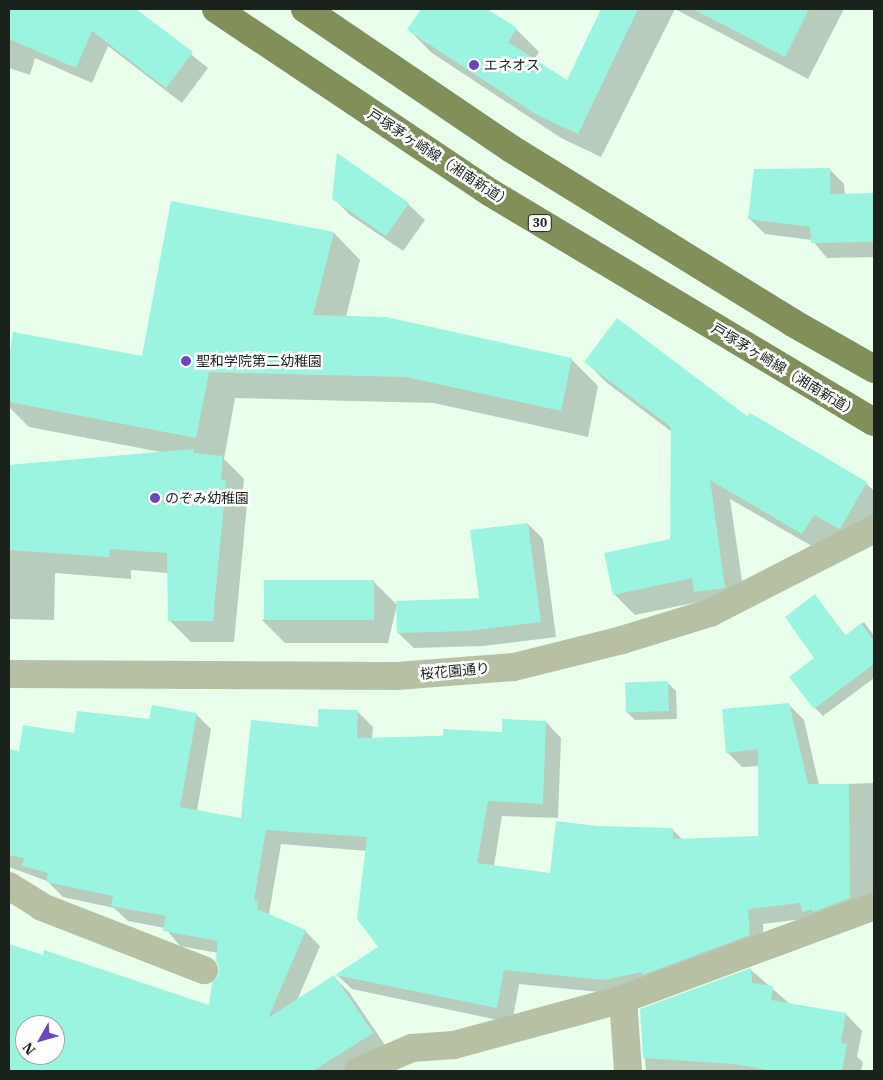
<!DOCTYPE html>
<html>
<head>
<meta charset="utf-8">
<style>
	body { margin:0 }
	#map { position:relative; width:883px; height:1080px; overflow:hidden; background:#e7ffeb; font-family:"IBM Plex Serif","Noto Sans JP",serif }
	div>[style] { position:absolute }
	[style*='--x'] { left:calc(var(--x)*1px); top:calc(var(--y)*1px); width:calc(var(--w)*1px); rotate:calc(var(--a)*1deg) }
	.shadow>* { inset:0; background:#0003 }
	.building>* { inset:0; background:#9bf4e0; transform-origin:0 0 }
	.minor>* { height:28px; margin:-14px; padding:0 14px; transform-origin:14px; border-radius:14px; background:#b7c0a3 }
	.major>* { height:28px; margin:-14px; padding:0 14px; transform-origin:14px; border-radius:14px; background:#81905b }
	.dots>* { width:14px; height:14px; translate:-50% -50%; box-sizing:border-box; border:2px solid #fff; border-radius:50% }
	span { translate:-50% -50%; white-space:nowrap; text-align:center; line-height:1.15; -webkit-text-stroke:5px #fff; paint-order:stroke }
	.shield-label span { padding:1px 4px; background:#fff; border:1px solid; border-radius:4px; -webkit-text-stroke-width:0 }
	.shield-label { font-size:12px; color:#19221b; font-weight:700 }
	.poi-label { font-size:14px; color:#19221b }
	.left { translate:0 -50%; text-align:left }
	.street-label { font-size:14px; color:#19221b }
	.frame { position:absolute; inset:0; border:10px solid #19221b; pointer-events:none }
	.north { position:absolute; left:15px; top:1015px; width:50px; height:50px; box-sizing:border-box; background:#fff; border:1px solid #a3a7a4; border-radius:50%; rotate:232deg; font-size:14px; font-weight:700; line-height:20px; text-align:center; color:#19221b }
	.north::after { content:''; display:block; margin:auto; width:18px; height:22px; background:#6b46bf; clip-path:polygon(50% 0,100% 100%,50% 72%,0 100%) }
</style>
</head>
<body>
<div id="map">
	<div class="shadow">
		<i style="clip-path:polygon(9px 9px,114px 9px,128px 20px,136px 10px,208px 68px,182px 103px,108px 46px,92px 83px,35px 58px,30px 75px,9px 68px)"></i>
		<i style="clip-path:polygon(422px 9px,485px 9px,516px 29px,539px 52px,534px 60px,567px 82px,603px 9px,844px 9px,808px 79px,675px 9px,601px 157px,561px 138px,432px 53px,409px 30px)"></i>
		<i style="clip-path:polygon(829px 169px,844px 184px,845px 195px,874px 195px,874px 257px,827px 258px,812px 240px,765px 234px,750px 219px)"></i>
		<i style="clip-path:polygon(333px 198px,408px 204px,425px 220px,403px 251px,350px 215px)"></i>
		<i style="clip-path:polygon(334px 233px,360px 260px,346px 317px,571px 359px,598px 386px,588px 437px,434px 403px,235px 398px,224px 459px,244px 479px,242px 499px,247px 504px,234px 642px,191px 642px,169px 620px,168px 573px,131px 570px,131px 579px,55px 573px,54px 620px,9px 619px,9px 466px,161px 452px,29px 427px,9px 407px,9px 364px,14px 333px,143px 357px)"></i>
		<i style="clip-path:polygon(586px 362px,748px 418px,866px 483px,874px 491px,874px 527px,824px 553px,730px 499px,746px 608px,716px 613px,703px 601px,635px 615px,614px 594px,671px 540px,672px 432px,607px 383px)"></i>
		<i style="clip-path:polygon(528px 524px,543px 539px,556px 637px,483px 646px,414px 648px,398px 633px,480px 599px)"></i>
		<i style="clip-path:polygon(373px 581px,397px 605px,388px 643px,285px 643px,262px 620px)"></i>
		<i style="clip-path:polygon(815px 596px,846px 636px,864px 622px,874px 636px,874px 678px,823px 716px,815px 708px)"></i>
		<i style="clip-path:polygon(668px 683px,676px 691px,677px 719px,635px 720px,627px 712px)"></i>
		<i style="clip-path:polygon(evenodd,789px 705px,804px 720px,819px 785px,874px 783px,874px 910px,763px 924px,764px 951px,620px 994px,519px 984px,512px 1023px,352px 989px,337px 975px,380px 947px,367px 851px,281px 844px,269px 914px,305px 931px,320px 946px,297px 1001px,334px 977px,349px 992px,387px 1048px,352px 1071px,9px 1071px,9px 945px,210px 1007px,220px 976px,218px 953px,180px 946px,165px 928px,128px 921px,114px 908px,63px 897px,47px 881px,9px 867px,9px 750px,20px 753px,75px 735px,196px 714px,211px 729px,197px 811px,242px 820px,319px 728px,357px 711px,373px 727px,372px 739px,503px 733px,546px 722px,561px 738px,558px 818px,502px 816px,494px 866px,551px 874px,597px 827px,673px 830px,683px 840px,759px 837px,759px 766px,742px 767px,727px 752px,789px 705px,25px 1025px,55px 1025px,55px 1055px,25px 1055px,25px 1025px)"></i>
		<i style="clip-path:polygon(751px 970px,790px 1004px,846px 1014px,862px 1031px,857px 1057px,863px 1062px,861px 1071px,646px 1071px,641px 1010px)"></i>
	</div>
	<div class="building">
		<i style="clip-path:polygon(9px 9px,136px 9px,193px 52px,166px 88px,92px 31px,76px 68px,9px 39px)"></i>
		<i style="clip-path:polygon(421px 9px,487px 9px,517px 28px,508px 42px,567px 80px,601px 9px,638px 9px,578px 134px,537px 115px,407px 30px)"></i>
		<i style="clip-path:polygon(693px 9px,809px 9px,785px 57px)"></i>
		<i style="clip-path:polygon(337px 153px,409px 203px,386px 236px,332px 199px)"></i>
		<i style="clip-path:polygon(830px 168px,830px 194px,874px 193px,874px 242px,811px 243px,810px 227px,748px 219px,754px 169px)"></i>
		<i style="clip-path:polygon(171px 201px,334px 232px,313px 315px,386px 317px,572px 358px,561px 411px,406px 377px,209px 372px,196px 438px,9px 402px,9px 357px,13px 332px,142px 356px)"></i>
		<i style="clip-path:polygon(617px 318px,747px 416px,750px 413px,867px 482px,840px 529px,814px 515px,802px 534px,710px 480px,725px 588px,694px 592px,692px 578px,613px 595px,604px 553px,670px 539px,671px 427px,584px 362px)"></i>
		<i style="clip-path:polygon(194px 449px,193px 453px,223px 456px,221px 480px,226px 481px,213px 621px,168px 621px,167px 553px,110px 549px,109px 557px,9px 550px,9px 465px)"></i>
		<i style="clip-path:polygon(528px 523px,541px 622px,468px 631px,397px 633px,396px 601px,479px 598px,470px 530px)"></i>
		<i style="left:264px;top:580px;width:110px;height:40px"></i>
		<i style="clip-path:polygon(815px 594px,845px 636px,861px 623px,874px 641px,874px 664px,814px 709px,789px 677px,814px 658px,785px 617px)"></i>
		<i style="left:668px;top:681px;width:30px;height:43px;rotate:88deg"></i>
		<i style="clip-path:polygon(evenodd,789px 703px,808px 784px,849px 784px,850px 898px,813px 912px,812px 909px,803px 912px,800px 903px,748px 909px,750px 935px,642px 975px,642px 972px,604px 980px,504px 970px,497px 1008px,335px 975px,378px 947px,357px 919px,367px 837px,266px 830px,254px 900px,258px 901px,257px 909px,306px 930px,268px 1018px,334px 975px,373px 1033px,313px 1071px,9px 1071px,9px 944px,43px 955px,44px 950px,209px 1005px,212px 983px,218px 976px,219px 968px,216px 960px,218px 941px,163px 931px,166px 916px,111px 906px,113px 896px,46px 882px,48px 873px,22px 866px,24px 858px,9px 855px,9px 749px,19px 751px,23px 725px,74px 733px,77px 711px,149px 719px,152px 705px,197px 713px,180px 807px,241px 818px,251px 720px,318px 727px,318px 709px,358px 710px,357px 738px,443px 736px,443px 729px,502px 732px,502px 719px,546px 721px,543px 804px,488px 801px,477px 863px,550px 873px,556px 821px,597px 826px,673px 828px,673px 839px,758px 836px,758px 749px,726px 753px,722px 709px,789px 703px,25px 1025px,55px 1025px,55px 1055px,25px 1055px,25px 1025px)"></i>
		<i style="clip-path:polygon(751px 968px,752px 983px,773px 986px,771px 1000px,846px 1013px,841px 1043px,847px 1044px,842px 1071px,774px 1071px,734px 1064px,643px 1058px,640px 1009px)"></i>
	</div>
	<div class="minor">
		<i style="--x:9;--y:674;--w:388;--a:0.3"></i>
		<i style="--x:397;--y:676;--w:117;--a:-4.4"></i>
		<i style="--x:514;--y:667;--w:111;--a:-14"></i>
		<i style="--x:622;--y:640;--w:92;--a:-17.1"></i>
		<i style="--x:710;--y:613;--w:184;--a:-27.1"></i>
		<i style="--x:9;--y:886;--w:39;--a:32"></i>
		<i style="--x:42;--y:907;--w:174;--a:21.3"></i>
		<i style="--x:623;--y:999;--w:72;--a:86"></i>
		<i style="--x:358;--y:1071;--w:59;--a:-23.1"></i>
		<i style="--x:412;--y:1048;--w:42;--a:-4.1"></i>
		<i style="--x:454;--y:1045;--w:175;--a:-15.2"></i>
		<i style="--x:623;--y:999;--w:268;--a:-20.3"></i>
	</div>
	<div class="major">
		<i style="--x:216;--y:9;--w:331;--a:33.8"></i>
		<i style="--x:491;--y:193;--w:446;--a:30.9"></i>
		<i style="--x:305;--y:9;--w:248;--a:34.1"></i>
		<i style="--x:510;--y:148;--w:333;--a:31.7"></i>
		<i style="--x:793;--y:323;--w:93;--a:29.6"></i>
	</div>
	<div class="dots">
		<i style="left:474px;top:65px;background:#6b46bf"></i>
		<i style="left:186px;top:361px;background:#6b46bf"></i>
		<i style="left:155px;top:498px;background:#6b46bf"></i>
	</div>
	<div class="shield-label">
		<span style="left:540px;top:223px">30</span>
	</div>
	<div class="poi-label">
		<span class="left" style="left:484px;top:65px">エネオス</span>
		<span class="left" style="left:196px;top:361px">聖和学院第二幼稚園</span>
		<span class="left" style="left:165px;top:498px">のぞみ幼稚園</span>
	</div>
	<div class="street-label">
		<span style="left:440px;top:158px;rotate:33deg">戸塚茅ヶ崎線（湘南新道）</span>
		<span style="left:785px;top:370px;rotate:31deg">戸塚茅ヶ崎線（湘南新道）</span>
		<span style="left:455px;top:671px;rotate:-5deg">桜花園通り</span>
	</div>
	<div class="frame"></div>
	<div class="north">N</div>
</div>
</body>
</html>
